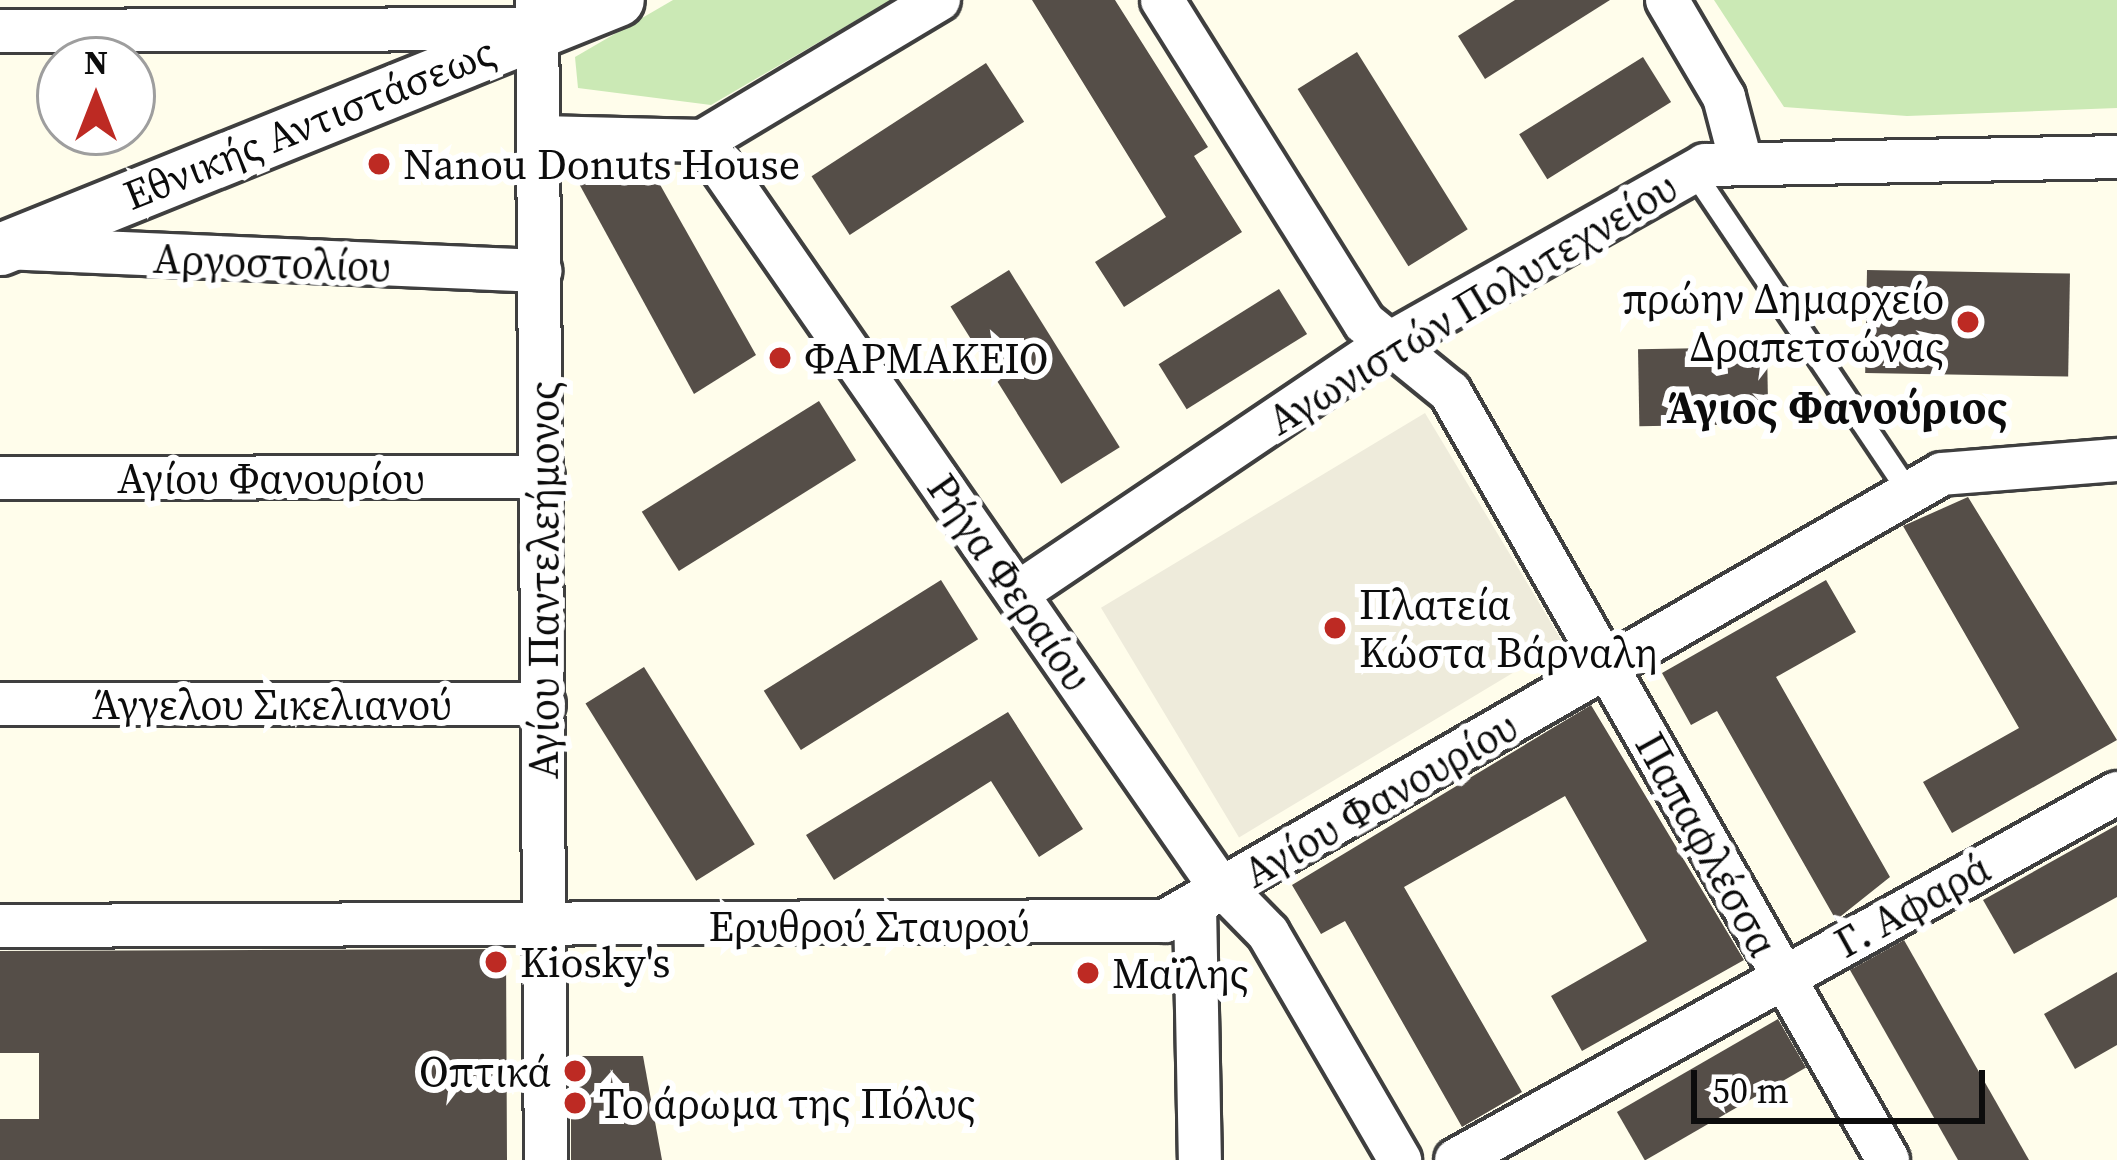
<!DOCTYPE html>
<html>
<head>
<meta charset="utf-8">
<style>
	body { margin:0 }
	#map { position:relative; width:2117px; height:1160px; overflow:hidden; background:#fffdeb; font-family:"Source Serif 4",serif }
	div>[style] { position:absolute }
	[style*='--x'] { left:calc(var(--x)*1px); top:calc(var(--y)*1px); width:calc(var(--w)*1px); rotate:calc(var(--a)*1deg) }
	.green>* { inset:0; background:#cbe9b5 }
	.plaza>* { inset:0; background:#eeebdb; transform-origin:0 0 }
	.building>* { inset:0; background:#554e48; transform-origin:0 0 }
	.roads { filter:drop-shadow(3px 0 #3f3f3f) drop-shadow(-3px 0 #3f3f3f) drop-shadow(0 3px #3f3f3f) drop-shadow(0 -3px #3f3f3f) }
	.service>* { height:21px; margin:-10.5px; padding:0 10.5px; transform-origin:10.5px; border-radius:10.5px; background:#fff }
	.minor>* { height:42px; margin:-21px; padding:0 21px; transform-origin:21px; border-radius:21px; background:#fff }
	.tertiary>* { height:51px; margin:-25.5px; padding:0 25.5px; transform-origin:25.5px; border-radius:25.5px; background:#fff }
	.dots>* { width:33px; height:33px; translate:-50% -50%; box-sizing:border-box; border:6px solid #fff; border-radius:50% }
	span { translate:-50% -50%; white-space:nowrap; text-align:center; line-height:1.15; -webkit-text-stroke:12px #fff; paint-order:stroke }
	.street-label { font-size:42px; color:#0c0c0c }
	.poi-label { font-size:42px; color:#0c0c0c }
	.left { translate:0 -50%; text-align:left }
	.right { translate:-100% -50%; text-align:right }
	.neighbourhood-label { font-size:45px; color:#0c0c0c; font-weight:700 }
	.north { position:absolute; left:36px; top:36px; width:120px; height:120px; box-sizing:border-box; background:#fff; border:3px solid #9e9e9e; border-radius:50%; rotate:0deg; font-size:33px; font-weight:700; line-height:48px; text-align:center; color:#0c0c0c }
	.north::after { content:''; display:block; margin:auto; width:42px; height:54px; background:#bd2a23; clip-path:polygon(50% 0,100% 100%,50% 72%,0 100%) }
	.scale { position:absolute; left:1691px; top:1070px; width:294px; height:54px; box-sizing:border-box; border:6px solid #0c0c0c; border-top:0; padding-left:15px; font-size:36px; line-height:42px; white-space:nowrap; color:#0c0c0c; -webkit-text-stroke:9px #fff; paint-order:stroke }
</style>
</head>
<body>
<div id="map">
	<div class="green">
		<i style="clip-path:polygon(673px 0,891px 0,711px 105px,578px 88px,575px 57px)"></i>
		<i style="clip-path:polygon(1714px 0,2117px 0,2117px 108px,1907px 116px,1784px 107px)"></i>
	</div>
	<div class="plaza">
		<i style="left:1425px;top:413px;width:268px;height:378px;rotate:59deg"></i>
	</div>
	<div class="building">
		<i style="clip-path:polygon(1032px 0,1115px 0,1208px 147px,1194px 156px,1242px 232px,1124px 307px,1095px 262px,1166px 217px)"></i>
		<i style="clip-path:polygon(1515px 0,1610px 0,1485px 79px,1458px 36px)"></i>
		<i style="left:1357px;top:52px;width:209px;height:70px;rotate:58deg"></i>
		<i style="left:1643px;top:57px;width:53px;height:146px;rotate:58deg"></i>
		<i style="left:986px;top:63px;width:70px;height:208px;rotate:57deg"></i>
		<i style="clip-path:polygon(602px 164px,649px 165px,756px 355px,694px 394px,577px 180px)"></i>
		<i style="left:1009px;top:270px;width:209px;height:69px;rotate:58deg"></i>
		<i style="left:1867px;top:270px;width:203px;height:103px;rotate:1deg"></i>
		<i style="left:1279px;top:289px;width:53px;height:142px;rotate:58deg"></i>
		<i style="left:1767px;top:347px;width:77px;height:129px;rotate:89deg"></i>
		<i style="left:819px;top:401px;width:70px;height:209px;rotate:58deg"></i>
		<i style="clip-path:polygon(1968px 497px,2117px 740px,1952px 833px,1923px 782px,2019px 728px,1903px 526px)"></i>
		<i style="left:941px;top:580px;width:70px;height:209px;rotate:58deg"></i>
		<i style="clip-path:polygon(1826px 580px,1856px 632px,1776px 677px,1890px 877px,1836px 920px,1717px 711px,1691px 725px,1662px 673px)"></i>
		<i style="left:644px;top:667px;width:209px;height:69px;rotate:58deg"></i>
		<i style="clip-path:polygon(1591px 705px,1744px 960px,1582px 1051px,1551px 996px,1647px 941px,1565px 796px,1404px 887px,1522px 1092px,1462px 1127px,1345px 921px,1321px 934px,1292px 885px)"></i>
		<i style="clip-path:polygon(1008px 712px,1083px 829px,1039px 857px,991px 781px,834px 880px,806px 835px)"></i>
		<i style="clip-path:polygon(2117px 825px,2117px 897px,2014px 954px,1983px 900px)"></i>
		<i style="clip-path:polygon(1904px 940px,2029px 1160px,1958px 1160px,1850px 970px)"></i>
		<i style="clip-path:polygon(506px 949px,507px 1160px,0 1160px,0 1119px,39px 1119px,39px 1053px,0 1053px,0 951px)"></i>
		<i style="clip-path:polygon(2117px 972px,2117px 1045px,2075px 1069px,2044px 1014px)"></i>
		<i style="left:1778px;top:1019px;width:56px;height:186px;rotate:60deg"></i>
		<i style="clip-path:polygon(571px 1056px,643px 1056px,662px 1160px,571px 1160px)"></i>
	</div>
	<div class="roads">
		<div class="service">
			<i style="--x:1693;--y:171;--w:388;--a:56.1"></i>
		</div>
		<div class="minor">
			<i style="--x:537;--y:0;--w:1160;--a:89.56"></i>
			<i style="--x:1162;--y:0;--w:381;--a:57.9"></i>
			<i style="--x:1365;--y:323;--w:109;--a:39.1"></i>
			<i style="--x:1450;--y:392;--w:884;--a:60.3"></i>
			<i style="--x:1667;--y:0;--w:113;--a:59.6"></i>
			<i style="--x:1724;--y:97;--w:63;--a:75.3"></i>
			<i style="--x:0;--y:31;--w:530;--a:-0.22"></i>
			<i style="--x:541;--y:137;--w:162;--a:1.4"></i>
			<i style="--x:703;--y:141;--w:895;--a:55.28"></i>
			<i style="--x:1213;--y:877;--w:78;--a:45.5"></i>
			<i style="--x:1268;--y:933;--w:263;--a:59.8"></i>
			<i style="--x:703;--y:141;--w:275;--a:-30.9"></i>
			<i style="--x:4;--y:248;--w:537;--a:2.45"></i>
			<i style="--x:0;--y:478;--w:543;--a:-0.11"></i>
			<i style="--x:1018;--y:593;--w:444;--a:-34"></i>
			<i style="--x:1386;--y:345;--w:366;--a:-29.4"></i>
			<i style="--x:1705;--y:165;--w:412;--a:-1.1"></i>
			<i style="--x:0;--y:704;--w:544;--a:0"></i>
			<i style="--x:1195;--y:906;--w:254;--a:88.9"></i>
			<i style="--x:0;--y:926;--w:1165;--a:-0.25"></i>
			<i style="--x:1165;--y:921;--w:896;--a:-29.91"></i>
			<i style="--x:1942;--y:474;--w:176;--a:-4.6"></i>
			<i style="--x:1456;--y:1160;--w:756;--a:-29.04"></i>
		</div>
		<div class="tertiary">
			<i style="--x:0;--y:249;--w:666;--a:-21.95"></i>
		</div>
	</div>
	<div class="dots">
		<i style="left:379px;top:164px;background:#bd2a23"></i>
		<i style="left:1968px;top:322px;background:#bd2a23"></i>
		<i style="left:780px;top:358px;background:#bd2a23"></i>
		<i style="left:1335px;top:628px;background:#bd2a23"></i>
		<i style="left:496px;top:962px;background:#bd2a23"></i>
		<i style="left:1088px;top:973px;background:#bd2a23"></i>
		<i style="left:575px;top:1071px;background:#bd2a23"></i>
		<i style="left:575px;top:1103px;background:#bd2a23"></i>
	</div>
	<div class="street-label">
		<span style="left:309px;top:123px;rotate:-22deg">Εθνικής Αντιστάσεως</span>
		<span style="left:272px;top:262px;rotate:2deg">Αργοστολίου</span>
		<span style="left:1472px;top:303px;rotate:-31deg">Αγωνιστών Πολυτεχνείου</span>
		<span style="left:271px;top:478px">Αγίου Φανουρίου</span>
		<span style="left:543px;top:580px;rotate:-90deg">Αγίου Παντελεήμονος</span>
		<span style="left:1010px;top:582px;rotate:55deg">Ρήγα Φεραίου</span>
		<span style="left:272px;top:704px">Άγγελου Σικελιανού</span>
		<span style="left:1380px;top:799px;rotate:-30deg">Αγίου Φανουρίου</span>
		<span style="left:1707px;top:844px;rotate:61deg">Παπαφλέσσα</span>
		<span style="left:1912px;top:905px;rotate:-29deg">Γ. Αφαρά</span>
		<span style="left:869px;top:926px">Ερυθρού Σταυρού</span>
	</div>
	<div class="poi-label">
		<span class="left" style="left:403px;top:164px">Nanou Donuts House</span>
		<span class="right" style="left:1944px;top:322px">πρώην Δημαρχείο<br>Δραπετσώνας</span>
		<span class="left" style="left:804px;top:358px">ΦΑΡΜΑΚΕΙΟ</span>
		<span class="left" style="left:1359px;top:628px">Πλατεία<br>Κώστα Βάρναλη</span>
		<span class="left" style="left:520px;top:962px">Kiosky's</span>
		<span class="left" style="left:1112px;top:973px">Μαϊλης</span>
		<span class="right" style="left:551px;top:1071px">Οπτικά</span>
		<span class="left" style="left:599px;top:1103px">Το άρωμα της Πόλυς</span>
	</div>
	<div class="neighbourhood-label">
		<span style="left:1837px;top:408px">Άγιος Φανούριος</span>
	</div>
	<div class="north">N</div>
	<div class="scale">50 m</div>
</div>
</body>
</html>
